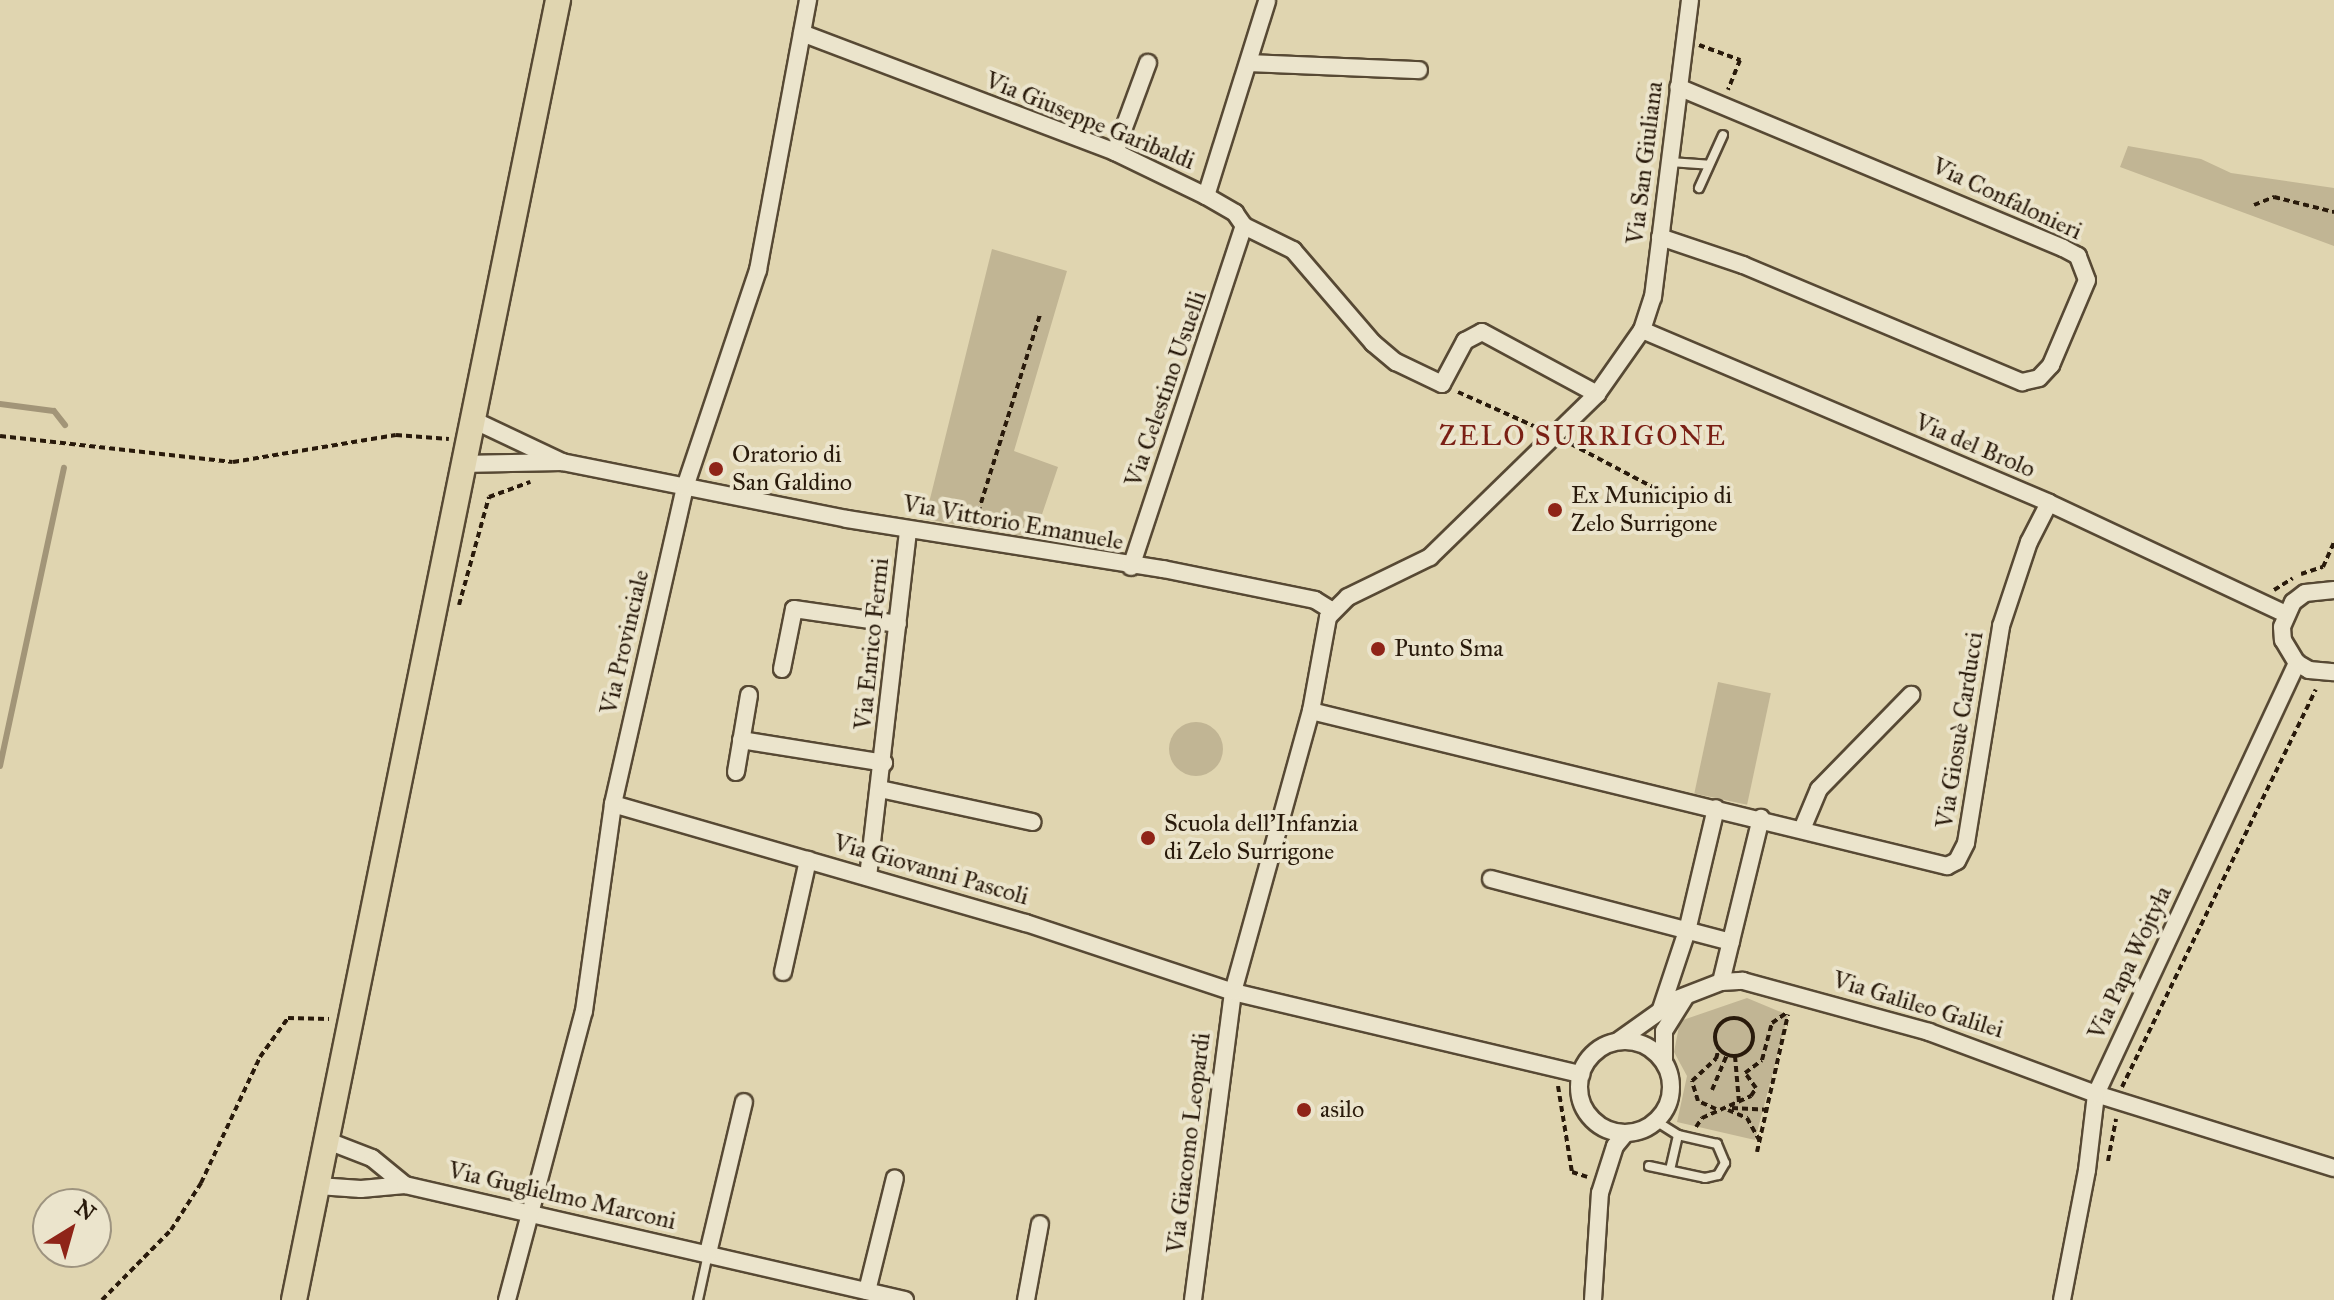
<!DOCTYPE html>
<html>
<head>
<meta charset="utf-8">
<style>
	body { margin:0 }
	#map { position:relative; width:2334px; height:1300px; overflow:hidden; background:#e0d5b0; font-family:"IM FELL Great Primer",serif }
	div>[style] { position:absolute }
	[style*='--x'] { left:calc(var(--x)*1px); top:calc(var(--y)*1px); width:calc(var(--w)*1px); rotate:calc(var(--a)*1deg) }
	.green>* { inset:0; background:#c1b594; transform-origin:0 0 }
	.round { border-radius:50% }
	.stream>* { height:6px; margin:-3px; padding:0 3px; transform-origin:3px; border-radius:3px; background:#a29578 }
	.path>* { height:4px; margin-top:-2px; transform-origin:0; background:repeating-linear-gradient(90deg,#291a0b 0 6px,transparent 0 10px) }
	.path>.ring { margin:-2px; padding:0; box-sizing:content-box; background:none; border:4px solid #291a0b; border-radius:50% }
	.roads { filter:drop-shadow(2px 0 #574934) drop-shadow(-2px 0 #574934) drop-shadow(0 2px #574934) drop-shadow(0 -2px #574934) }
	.lane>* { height:8px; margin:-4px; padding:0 4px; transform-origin:4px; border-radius:4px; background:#ebe4cc }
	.street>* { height:16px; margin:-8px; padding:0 8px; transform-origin:8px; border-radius:8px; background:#ebe4cc }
	.street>.ring { margin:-8px; padding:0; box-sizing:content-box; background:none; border:16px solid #ebe4cc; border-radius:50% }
	.primary>* { height:24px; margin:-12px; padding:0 12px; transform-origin:12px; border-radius:12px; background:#e0d5b0 }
	.dots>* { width:22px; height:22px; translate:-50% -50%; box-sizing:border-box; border:4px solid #ebe4cc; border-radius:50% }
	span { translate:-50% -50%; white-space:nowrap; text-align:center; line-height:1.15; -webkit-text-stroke:8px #ebe4cc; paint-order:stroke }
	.street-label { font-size:24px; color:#291a0b }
	.poi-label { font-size:24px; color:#291a0b }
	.left { translate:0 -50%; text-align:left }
	.quarter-label { font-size:28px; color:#7a1f14; letter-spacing:2px }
	.north { position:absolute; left:32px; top:1188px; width:80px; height:80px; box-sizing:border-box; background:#ebe4cc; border:2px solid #9d937f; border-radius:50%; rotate:37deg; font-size:22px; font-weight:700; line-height:32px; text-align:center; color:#291a0b }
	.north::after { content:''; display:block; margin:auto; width:28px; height:36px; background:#8f2418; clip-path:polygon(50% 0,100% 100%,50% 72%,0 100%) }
</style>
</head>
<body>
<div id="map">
	<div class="green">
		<i style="clip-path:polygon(2128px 146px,2201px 159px,2231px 173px,2334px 188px,2334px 246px,2120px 167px)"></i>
		<i style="clip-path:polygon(992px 249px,1067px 271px,1014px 451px,1058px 467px,1034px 538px,925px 519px)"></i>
		<i style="left:1718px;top:682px;width:54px;height:114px;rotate:12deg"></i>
		<i class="round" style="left:1169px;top:722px;width:54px;height:54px"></i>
		<i style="clip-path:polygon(1747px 998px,1788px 1015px,1755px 1140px,1677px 1122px,1687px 1076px,1674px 1052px,1680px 1021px)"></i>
	</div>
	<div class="stream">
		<i style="--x:0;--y:404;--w:54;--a:7.4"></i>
		<i style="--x:54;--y:411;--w:18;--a:52"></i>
		<i style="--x:0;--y:766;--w:305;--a:-77.9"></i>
	</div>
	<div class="path">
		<i style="--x:1699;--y:45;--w:44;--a:20.1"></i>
		<i style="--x:1740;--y:60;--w:32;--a:112"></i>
		<i style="--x:2254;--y:205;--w:22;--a:-22"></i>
		<i style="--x:2274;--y:197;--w:62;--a:14"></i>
		<i style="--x:1458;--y:392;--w:88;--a:24.2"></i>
		<i style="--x:0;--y:436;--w:234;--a:6.4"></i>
		<i style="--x:233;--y:462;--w:165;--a:-9.4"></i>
		<i style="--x:396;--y:435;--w:53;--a:4.3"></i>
		<i style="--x:1571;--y:444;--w:120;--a:27.8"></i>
		<i style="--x:975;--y:522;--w:218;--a:-72.6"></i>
		<i style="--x:2301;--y:574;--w:23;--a:-18"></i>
		<i style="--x:2323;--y:567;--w:27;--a:-66"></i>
		<i style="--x:2274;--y:590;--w:22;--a:-32"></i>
		<i style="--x:459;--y:605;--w:112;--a:-74.5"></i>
		<i style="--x:489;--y:497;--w:44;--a:-20.1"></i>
		<i class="ring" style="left:1715px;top:1018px;width:34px;height:34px"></i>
		<i style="--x:1735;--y:1056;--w:47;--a:85.1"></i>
		<i style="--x:1558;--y:1086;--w:87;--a:80.8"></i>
		<i style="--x:1572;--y:1172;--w:16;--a:18"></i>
		<i style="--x:2122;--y:1087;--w:442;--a:-64"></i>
		<i style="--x:1712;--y:1090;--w:38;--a:-67"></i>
		<i style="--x:1732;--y:1108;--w:35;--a:3"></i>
		<i style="--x:1716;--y:1109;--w:20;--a:-156"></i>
		<i style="--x:1698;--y:1101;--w:21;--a:-107"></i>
		<i style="--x:1692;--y:1081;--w:33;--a:-43"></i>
		<i style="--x:1716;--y:1059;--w:11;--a:-75"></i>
		<i style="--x:1728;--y:1110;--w:21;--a:23"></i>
		<i style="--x:1747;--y:1118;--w:26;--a:61"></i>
		<i style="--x:1696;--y:1127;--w:11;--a:-56"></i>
		<i style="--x:1702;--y:1118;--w:54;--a:-24.2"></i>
		<i style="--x:1751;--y:1096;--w:9;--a:-58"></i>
		<i style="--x:1756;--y:1088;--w:19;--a:-126"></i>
		<i style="--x:1745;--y:1073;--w:21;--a:-37"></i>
		<i style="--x:1762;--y:1060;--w:38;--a:-75"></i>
		<i style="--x:1772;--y:1023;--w:19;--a:-35"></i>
		<i style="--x:1757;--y:1152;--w:141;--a:-77.3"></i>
		<i style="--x:2108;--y:1161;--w:43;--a:-79.2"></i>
		<i style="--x:102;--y:1300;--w:98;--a:-45.4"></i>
		<i style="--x:171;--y:1230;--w:56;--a:-57.4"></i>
		<i style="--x:201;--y:1183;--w:139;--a:-64.9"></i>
		<i style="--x:260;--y:1057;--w:48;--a:-54.3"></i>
		<i style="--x:288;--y:1018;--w:41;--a:1.4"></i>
	</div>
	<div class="roads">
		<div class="lane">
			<i style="--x:1670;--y:162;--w:39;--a:4"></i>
			<i style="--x:1699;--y:188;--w:58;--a:-65.6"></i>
			<i style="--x:1649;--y:1166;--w:57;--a:12.1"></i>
			<i style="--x:1705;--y:1178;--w:13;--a:-13"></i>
			<i style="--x:1718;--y:1175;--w:14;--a:-60"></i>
			<i style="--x:1725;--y:1163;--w:21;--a:-113"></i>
			<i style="--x:1717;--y:1144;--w:40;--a:-167"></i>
			<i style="--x:1678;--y:1135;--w:26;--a:-148"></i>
			<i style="--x:1670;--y:1170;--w:36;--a:-77"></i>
			<i style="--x:698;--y:1300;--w:47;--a:-77.7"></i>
		</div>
		<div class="street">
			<i style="--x:802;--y:33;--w:335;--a:20.8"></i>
			<i style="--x:1115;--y:152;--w:101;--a:25.8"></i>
			<i style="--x:1206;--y:196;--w:34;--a:30"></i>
			<i style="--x:1235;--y:213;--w:16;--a:55"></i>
			<i style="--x:1244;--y:226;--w:55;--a:26.1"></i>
			<i style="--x:1293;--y:250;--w:123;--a:49.3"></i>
			<i style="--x:1373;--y:343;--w:30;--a:40"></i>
			<i style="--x:1396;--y:362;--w:51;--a:25.6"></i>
			<i style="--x:1442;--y:384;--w:49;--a:-61.9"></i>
			<i style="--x:1465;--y:341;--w:19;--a:-28"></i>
			<i style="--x:1482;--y:332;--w:131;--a:28.3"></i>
			<i style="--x:1250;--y:63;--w:169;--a:2.4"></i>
			<i style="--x:1115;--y:152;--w:95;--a:-69.7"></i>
			<i style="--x:1206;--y:196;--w:204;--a:-72.6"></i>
			<i style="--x:1660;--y:237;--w:88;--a:18.6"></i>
			<i style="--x:1743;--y:265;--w:303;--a:22.8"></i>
			<i style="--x:2022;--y:382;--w:17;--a:-13"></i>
			<i style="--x:2039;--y:378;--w:18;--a:-47"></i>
			<i style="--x:2051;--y:365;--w:92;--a:-67"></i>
			<i style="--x:2087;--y:280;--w:26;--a:-111"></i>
			<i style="--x:2078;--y:256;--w:17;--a:-152"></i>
			<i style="--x:2063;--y:248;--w:417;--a:-157.3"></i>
			<i style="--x:1642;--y:330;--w:442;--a:23"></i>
			<i style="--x:2049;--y:503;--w:262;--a:25.1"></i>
			<i style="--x:471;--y:419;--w:101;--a:25.3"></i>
			<i style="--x:562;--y:462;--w:291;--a:11.3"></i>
			<i style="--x:847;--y:519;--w:320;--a:9"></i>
			<i style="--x:1163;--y:569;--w:155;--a:11.5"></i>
			<i style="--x:1315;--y:600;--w:19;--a:32"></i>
			<i style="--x:461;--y:464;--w:101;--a:-1.1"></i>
			<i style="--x:1131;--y:567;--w:359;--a:-71.7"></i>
			<i style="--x:2334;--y:590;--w:29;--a:174"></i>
			<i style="--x:2305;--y:593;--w:15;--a:143"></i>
			<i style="--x:2293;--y:602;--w:27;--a:114"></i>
			<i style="--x:2282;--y:627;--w:13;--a:86"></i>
			<i style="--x:2283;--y:640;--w:27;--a:59"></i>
			<i style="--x:2297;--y:663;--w:14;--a:30"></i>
			<i style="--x:2309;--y:670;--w:25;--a:5"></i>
			<i style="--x:782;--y:669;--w:61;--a:-78.7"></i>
			<i style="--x:794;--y:609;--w:105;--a:8.2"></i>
			<i style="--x:1311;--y:711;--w:655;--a:13.7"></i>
			<i style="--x:1947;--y:866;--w:11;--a:-27"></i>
			<i style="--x:1957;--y:861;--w:20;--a:-63"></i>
			<i style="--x:1966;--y:843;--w:220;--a:-80.8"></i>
			<i style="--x:2001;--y:626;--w:89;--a:-71.6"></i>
			<i style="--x:2029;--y:542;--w:44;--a:-62.9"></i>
			<i style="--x:741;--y:740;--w:145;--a:9.1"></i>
			<i style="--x:736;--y:772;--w:78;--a:-80.4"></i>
			<i style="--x:880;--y:789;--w:156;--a:12.2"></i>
			<i style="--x:613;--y:804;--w:430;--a:16.1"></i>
			<i style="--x:1026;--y:923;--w:218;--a:18.4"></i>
			<i style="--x:1233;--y:992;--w:358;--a:13.3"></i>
			<i style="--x:1803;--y:827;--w:41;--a:-67.2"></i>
			<i style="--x:1819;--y:789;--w:132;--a:-45.6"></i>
			<i style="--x:868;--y:877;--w:349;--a:-83.4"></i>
			<i style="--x:1491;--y:879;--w:248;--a:14.7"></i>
			<i style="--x:783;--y:972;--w:115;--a:-77.4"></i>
			<i style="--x:1721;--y:982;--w:169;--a:-76.3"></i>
			<i style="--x:1661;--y:1009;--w:82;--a:-71.6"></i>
			<i style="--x:1687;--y:931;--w:126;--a:-76.7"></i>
			<i style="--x:1618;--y:1041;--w:72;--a:-35.4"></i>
			<i style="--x:1677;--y:999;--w:47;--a:-21.1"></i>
			<i style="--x:1721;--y:982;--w:22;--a:-3"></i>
			<i style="--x:1743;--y:981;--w:193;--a:15.3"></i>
			<i style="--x:1929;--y:1032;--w:178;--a:20.4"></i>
			<i style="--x:2096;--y:1094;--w:249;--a:17.3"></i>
			<i class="ring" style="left:1579px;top:1041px;width:76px;height:76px"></i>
			<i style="--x:1664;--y:1062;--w:31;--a:-90"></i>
			<i style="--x:1664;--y:1031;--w:39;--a:-58"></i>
			<i style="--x:328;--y:1141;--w:47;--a:21.1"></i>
			<i style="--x:372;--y:1158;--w:43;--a:39.3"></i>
			<i style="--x:318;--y:1186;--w:43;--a:4"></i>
			<i style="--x:361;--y:1189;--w:44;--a:-5.2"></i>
			<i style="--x:405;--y:1185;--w:513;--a:12.95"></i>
			<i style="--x:708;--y:1253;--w:155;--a:-76.6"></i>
			<i style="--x:867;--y:1291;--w:116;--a:-76.1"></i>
			<i style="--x:507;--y:1300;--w:299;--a:-75.1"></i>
			<i style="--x:584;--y:1011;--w:209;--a:-82"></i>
			<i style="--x:613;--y:804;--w:325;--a:-77.2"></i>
			<i style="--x:685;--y:487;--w:229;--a:-71.4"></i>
			<i style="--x:758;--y:270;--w:275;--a:-79.5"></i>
			<i style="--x:1026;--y:1300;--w:77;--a:-79.6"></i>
			<i style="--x:1193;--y:1300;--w:311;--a:-82.6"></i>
			<i style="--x:1233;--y:992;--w:292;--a:-74.5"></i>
			<i style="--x:1311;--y:711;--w:96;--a:-79.7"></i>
			<i style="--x:1328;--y:617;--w:28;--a:-45"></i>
			<i style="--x:1348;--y:597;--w:91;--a:-26"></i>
			<i style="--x:1430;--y:557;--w:233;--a:-44.3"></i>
			<i style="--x:1597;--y:394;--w:78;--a:-54.9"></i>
			<i style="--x:1642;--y:330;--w:35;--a:-72"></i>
			<i style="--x:1653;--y:297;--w:299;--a:-82.9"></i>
			<i style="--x:1593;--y:1300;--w:107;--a:-86.3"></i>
			<i style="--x:1600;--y:1193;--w:49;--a:-72.3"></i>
			<i style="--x:1615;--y:1146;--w:17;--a:-50"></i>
			<i style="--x:2062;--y:1300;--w:132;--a:-79.1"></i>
			<i style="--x:2087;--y:1170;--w:77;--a:-83.2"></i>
			<i style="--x:2096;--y:1094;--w:476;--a:-65"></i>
		</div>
		<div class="primary">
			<i style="--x:294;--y:1300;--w:1327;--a:-78.52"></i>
		</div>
	</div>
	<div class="dots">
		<i style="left:716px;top:469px;background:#8f2418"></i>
		<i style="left:1555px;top:510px;background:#8f2418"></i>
		<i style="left:1378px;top:649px;background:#8f2418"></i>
		<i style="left:1148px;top:838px;background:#8f2418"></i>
		<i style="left:1304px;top:1110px;background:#8f2418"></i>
	</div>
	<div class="street-label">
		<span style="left:1090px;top:121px;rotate:22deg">Via Giuseppe Garibaldi</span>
		<span style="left:1645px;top:163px;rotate:-83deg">Via San Giuliana</span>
		<span style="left:2007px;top:199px;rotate:25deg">Via Confalonieri</span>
		<span style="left:1166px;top:389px;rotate:-71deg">Via Celestino Usuelli</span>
		<span style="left:1975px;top:446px;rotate:23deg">Via del Brolo</span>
		<span style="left:1013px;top:523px;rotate:10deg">Via Vittorio Emanuele</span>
		<span style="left:625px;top:642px;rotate:-77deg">Via Provinciale</span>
		<span style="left:872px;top:644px;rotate:-84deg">Via Enrico Fermi</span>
		<span style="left:1960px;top:730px;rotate:-81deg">Via Giosuè Carducci</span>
		<span style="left:931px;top:870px;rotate:16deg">Via Giovanni Pascoli</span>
		<span style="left:2130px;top:963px;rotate:-65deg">Via Papa Wojtyła</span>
		<span style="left:1918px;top:1005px;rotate:17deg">Via Galileo Galilei</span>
		<span style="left:1189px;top:1143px;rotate:-83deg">Via Giacomo Leopardi</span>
		<span style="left:562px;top:1196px;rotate:13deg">Via Guglielmo Marconi</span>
	</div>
	<div class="poi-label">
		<span class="left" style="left:732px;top:469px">Oratorio di<br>San Galdino</span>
		<span class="left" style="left:1571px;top:510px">Ex Municipio di<br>Zelo Surrigone</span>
		<span class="left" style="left:1394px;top:649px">Punto Sma</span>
		<span class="left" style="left:1164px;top:838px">Scuola dell'Infanzia<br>di Zelo Surrigone</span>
		<span class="left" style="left:1320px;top:1110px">asilo</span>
	</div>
	<div class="quarter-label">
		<span style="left:1583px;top:436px">ZELO SURRIGONE</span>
	</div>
	<div class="north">N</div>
</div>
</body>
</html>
